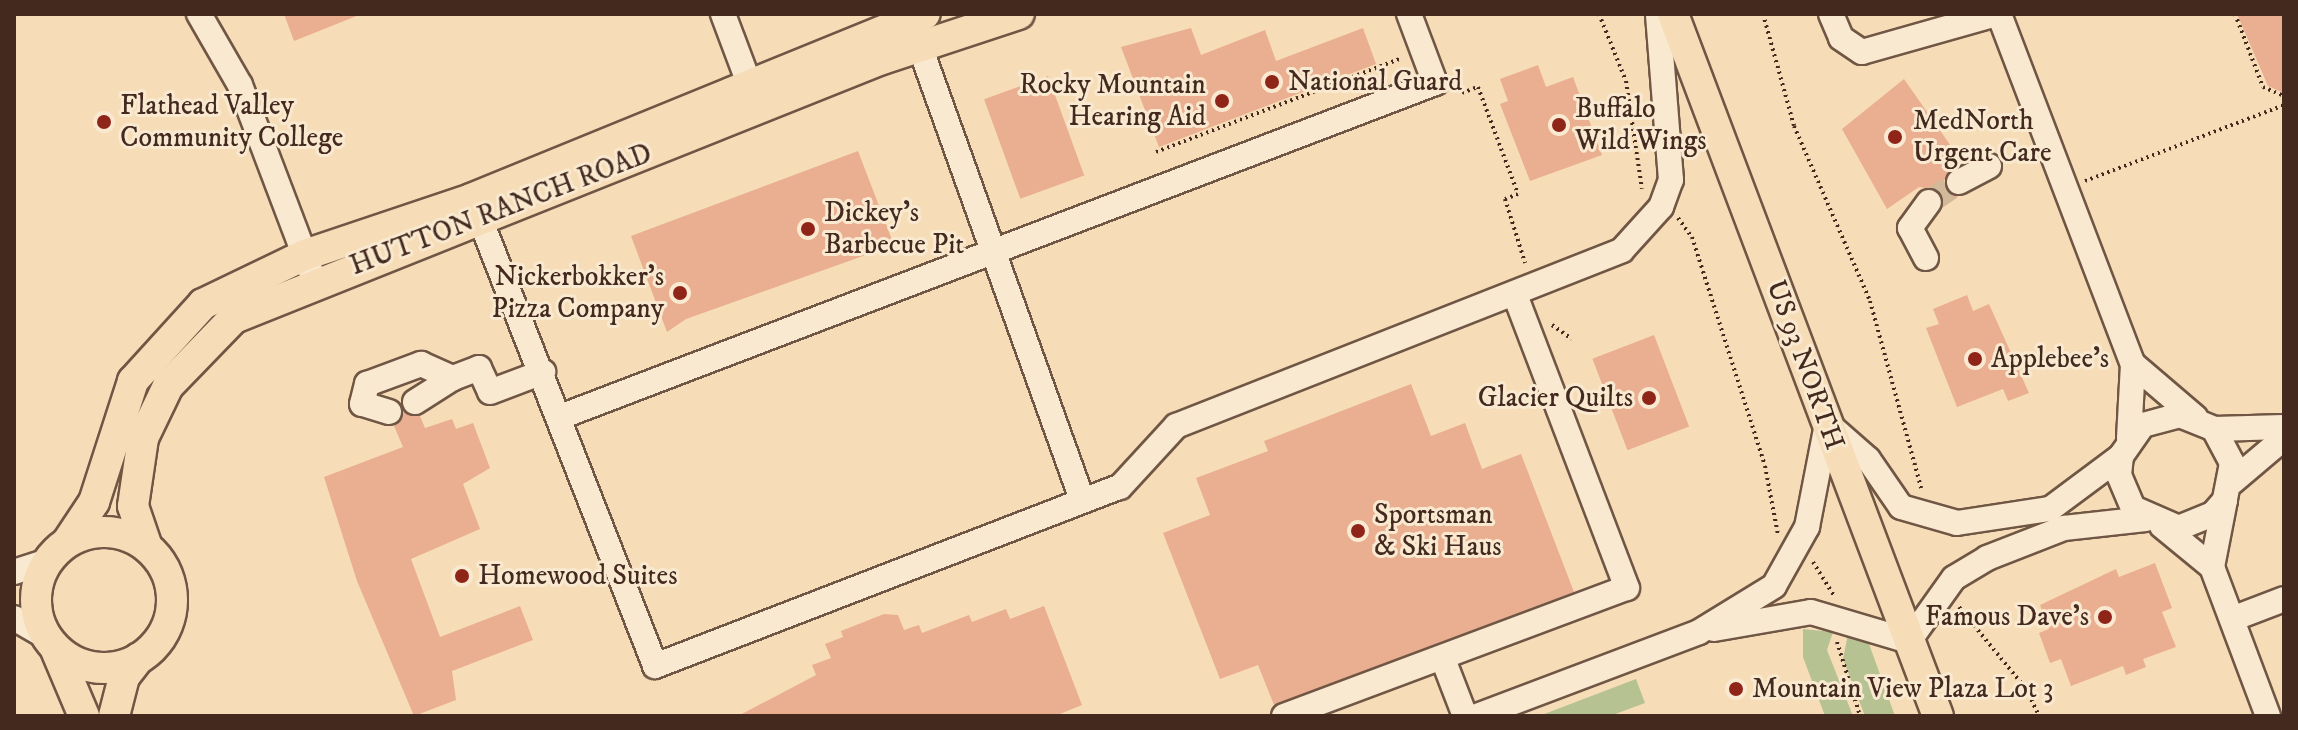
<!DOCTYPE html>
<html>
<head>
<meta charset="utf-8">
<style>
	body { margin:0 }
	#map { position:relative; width:2298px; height:730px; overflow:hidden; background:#f6ddb8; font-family:"IM FELL DW Pica",serif }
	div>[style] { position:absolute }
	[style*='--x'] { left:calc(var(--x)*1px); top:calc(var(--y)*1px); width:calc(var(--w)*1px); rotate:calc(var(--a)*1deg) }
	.green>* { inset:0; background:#b7c293 }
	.building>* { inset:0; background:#eaae90; transform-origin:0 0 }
	.minor-tunnel>* { height:24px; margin-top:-12px; transform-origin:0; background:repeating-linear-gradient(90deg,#d2b999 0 24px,transparent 0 36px) }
	.path>* { height:4px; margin-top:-2px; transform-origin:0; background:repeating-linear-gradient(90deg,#43291e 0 2px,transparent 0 6px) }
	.roads { filter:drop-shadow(2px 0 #705644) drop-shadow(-2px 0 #705644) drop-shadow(0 2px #705644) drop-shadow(0 -2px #705644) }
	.minor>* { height:24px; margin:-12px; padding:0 12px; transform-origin:12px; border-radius:12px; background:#f9e9d1 }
	.major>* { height:30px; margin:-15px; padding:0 15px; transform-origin:15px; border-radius:15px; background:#f6ddb8 }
	.major>.ring { margin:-15px; padding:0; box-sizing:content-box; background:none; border:30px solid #f6ddb8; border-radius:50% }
	.dots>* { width:22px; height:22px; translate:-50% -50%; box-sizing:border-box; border:4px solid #f9e9d1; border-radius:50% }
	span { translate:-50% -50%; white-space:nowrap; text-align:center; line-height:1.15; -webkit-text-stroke:6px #f9e9d1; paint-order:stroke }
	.poi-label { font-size:28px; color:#43291e }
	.left { translate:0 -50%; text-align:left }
	.right { translate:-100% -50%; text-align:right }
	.street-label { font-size:28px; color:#43291e }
	.frame { position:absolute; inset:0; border:16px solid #43291e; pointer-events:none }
</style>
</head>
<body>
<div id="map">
	<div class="green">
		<i style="clip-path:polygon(1803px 629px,1833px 632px,1827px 650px,1853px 716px,1825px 716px,1803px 657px)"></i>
		<i style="clip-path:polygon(1848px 634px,1868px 641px,1895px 716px,1865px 716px,1843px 659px)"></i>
		<i style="clip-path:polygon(1636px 679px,1645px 703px,1610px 716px,1539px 716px)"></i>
	</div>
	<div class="building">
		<i style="clip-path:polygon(284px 14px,359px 14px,359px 15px,294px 41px)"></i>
		<i style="clip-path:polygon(2237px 14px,2284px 14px,2284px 93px,2268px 86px)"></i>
		<i style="clip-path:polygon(1191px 28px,1201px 55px,1265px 30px,1276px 61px,1363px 28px,1376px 64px,1159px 147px,1121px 47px)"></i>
		<i style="clip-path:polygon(1538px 65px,1546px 87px,1573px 77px,1602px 155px,1530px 181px,1500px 104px,1508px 101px,1500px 79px)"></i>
		<i style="left:1048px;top:76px;width:106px;height:68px;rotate:70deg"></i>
		<i style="clip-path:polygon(1904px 79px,1960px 159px,1944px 181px,1958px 197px,1942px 208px,1938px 190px,1919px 187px,1887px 209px,1842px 129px)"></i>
		<i style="clip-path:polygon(858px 151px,894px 245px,686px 319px,667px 332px,631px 236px)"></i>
		<i style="clip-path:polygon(1967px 295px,1973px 311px,1989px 304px,2029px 393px,2008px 401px,2003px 389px,1957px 407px,1926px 328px,1939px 324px,1933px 309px)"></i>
		<i style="left:1654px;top:335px;width:98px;height:66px;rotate:69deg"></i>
		<i style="clip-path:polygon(1411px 384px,1431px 436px,1465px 423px,1482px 469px,1521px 454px,1574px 592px,1274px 705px,1258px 665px,1220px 679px,1163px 533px,1210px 515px,1196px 478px,1268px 451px,1264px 441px)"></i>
		<i style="clip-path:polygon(404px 411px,420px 416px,425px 428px,452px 419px,456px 429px,473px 423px,490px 468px,463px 484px,480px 529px,411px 559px,440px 637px,520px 606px,533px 640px,452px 671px,456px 700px,414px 716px,357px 581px,324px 477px,403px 447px,394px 426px)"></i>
		<i style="clip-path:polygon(2155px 563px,2172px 608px,2162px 612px,2176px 647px,2143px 659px,2146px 667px,2126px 675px,2123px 666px,2071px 686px,2061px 659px,2050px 663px,2039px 633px,2049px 629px,2040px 605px,2116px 569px,2119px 577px)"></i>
		<i style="clip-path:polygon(1044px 606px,1082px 705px,1055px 716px,738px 716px,816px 675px,812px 665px,831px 658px,825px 644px,843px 637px,841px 631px,884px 614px,898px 615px,904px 630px,919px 625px,922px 633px,969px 615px,972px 622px,1006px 609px,1010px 619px)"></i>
	</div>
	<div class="minor-tunnel">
		<i style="--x:1929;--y:202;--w:36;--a:-34"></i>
	</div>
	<div class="path">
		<i style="--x:1599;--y:14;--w:72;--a:68.1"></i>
		<i style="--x:1626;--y:81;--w:109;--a:81.6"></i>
		<i style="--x:1763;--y:14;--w:116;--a:74.5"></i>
		<i style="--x:1794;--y:126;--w:191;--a:66.5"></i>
		<i style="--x:1870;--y:301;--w:194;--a:74.7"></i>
		<i style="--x:2235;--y:14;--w:78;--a:69"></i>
		<i style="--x:2263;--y:87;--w:23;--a:23"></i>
		<i style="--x:1458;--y:83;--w:11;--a:68"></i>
		<i style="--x:1462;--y:93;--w:17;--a:-21"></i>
		<i style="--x:1478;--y:87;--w:114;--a:69.5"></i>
		<i style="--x:1518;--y:194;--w:14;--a:159"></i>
		<i style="--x:1505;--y:199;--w:67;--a:72.6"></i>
		<i style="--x:1156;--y:152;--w:261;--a:-20.9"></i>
		<i style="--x:2085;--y:181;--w:213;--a:-20.9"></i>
		<i style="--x:1678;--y:218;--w:24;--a:54"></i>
		<i style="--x:1692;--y:237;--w:240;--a:72.3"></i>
		<i style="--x:1765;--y:466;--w:70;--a:79.3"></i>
		<i style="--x:1552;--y:325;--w:24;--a:35"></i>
		<i style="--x:1813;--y:562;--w:39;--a:58"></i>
		<i style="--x:1959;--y:607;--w:106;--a:50.7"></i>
		<i style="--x:2026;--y:689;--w:30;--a:64"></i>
		<i style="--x:1837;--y:642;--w:77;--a:72.7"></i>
	</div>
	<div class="roads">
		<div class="minor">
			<i style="--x:199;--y:14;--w:82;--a:60"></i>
			<i style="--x:240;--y:85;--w:197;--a:69.2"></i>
			<i style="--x:723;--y:14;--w:74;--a:69.4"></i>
			<i style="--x:1831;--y:14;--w:26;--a:67"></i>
			<i style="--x:1841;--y:38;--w:25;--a:34"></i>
			<i style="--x:1862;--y:52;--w:139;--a:-15.8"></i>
			<i style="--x:1999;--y:14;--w:375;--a:69.1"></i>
			<i style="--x:2133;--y:364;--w:74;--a:93.1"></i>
			<i style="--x:915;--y:33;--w:497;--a:70.3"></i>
			<i style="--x:1959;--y:182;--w:34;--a:-28"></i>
			<i style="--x:475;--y:206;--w:494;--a:68.6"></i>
			<i style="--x:655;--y:666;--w:498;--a:-21.1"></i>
			<i style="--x:1120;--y:487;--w:83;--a:-47.4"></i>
			<i style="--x:1176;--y:426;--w:479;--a:-21.5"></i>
			<i style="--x:1622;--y:250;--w:58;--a:-47.8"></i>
			<i style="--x:1661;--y:207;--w:29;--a:-70"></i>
			<i style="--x:1671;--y:180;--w:167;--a:-94.5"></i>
			<i style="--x:1926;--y:258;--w:34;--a:-118"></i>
			<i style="--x:1910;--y:228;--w:32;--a:-54"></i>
			<i style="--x:2133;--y:364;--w:82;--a:40.5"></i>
			<i style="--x:415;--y:402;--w:45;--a:-32.3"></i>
			<i style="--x:389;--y:412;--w:28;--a:-163"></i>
			<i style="--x:362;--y:404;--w:21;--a:-76"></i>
			<i style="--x:367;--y:384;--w:58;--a:-20.3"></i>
			<i style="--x:421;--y:364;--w:35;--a:24"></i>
			<i style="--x:453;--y:378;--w:28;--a:-21"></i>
			<i style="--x:479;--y:368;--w:26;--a:65"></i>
			<i style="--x:490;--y:392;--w:57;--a:-20.7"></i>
			<i style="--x:560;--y:417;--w:937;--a:-20.89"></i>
			<i style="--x:1435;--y:83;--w:74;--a:-110.6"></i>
			<i style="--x:1828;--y:424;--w:53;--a:41.2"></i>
			<i style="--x:1868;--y:459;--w:58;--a:55.5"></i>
			<i style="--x:1901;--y:507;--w:58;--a:15.9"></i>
			<i style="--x:1957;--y:523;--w:94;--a:-8.6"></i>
			<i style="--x:2050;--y:509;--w:89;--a:-36.7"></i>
			<i style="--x:2214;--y:429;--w:38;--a:62"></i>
			<i style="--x:2232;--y:463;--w:38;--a:101"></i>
			<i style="--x:2225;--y:500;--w:18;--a:131"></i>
			<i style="--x:2213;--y:514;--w:37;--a:158"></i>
			<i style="--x:2179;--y:528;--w:50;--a:-156.5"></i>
			<i style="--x:2133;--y:508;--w:36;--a:-113"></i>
			<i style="--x:2119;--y:475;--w:19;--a:-84"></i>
			<i style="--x:2121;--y:456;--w:38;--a:-55"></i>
			<i style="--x:2143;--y:425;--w:38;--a:-15"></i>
			<i style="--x:2180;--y:415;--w:37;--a:22"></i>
			<i style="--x:2214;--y:429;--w:70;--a:-1.6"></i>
			<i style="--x:2232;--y:482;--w:68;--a:-40.2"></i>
			<i style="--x:2162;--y:526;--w:65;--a:39.4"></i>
			<i style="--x:2212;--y:567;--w:159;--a:69.4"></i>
			<i style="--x:2212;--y:567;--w:68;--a:-79"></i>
			<i style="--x:14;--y:572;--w:35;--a:-18"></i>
			<i style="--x:14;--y:618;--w:34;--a:30"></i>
			<i style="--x:2232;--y:619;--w:56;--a:-21"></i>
			<i style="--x:1714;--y:629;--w:98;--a:-9.9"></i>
			<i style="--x:1811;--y:612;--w:102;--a:16.5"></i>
			<i style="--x:1909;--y:641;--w:77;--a:-54.5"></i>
			<i style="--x:1954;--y:578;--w:39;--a:-31"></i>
			<i style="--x:1987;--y:558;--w:83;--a:-21.3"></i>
			<i style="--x:2064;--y:528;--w:82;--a:-6.3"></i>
			<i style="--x:1443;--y:659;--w:61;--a:68.9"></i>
			<i style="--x:1284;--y:716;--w:366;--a:-20.5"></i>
			<i style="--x:1627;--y:588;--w:314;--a:-110.9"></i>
			<i style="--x:1477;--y:716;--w:237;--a:-20.7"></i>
			<i style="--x:1699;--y:632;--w:88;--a:-31.5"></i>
			<i style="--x:1774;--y:586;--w:68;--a:-60.8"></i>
			<i style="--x:1807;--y:527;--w:105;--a:-79"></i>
		</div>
		<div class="major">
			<i style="--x:1673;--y:14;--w:750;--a:69.32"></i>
			<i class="ring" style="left:36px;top:532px;width:106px;height:106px"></i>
			<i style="--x:68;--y:541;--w:47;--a:-56.3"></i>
			<i style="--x:94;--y:502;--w:127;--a:-72.1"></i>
			<i style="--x:133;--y:381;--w:104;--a:-47.7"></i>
			<i style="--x:203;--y:304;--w:113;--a:-25.7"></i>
			<i style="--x:305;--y:255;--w:175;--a:-18.6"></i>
			<i style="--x:471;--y:199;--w:490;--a:-22.2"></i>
			<i style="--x:147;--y:547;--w:43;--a:-108.9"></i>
			<i style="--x:133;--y:506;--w:69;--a:-81.6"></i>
			<i style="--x:143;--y:438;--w:58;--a:-64.3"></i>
			<i style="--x:168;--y:386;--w:95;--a:-45.9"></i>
			<i style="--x:234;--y:318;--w:698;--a:-21.79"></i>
			<i style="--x:882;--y:59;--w:144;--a:-18.2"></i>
			<i style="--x:56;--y:650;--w:72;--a:67"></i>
			<i style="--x:114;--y:716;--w:40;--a:-75.6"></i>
			<i style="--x:124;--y:677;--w:24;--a:-52"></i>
		</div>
	</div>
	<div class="dots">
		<i style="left:1272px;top:82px;background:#8f2418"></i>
		<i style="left:1222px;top:101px;background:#8f2418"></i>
		<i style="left:104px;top:122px;background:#8f2418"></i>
		<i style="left:1559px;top:125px;background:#8f2418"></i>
		<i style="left:1895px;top:137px;background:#8f2418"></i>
		<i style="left:808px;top:229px;background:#8f2418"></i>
		<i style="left:680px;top:293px;background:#8f2418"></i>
		<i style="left:1975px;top:359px;background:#8f2418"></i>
		<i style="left:1649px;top:398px;background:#8f2418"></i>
		<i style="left:1358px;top:531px;background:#8f2418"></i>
		<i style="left:462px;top:576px;background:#8f2418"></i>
		<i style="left:2105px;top:617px;background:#8f2418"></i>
		<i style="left:1736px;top:689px;background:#8f2418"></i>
	</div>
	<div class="poi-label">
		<span class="left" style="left:1288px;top:82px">National Guard</span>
		<span class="right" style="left:1206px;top:101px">Rocky Mountain<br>Hearing Aid</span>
		<span class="left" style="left:120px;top:122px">Flathead Valley<br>Community College</span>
		<span class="left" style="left:1575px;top:125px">Buffalo<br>Wild Wings</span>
		<span class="left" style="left:1913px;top:137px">MedNorth<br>Urgent Care</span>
		<span class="left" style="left:824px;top:229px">Dickey's<br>Barbecue Pit</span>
		<span class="right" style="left:664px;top:293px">Nickerbokker's<br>Pizza Company</span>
		<span class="left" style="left:1991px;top:359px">Applebee's</span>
		<span class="right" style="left:1633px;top:398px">Glacier Quilts</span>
		<span class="left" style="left:1374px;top:531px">Sportsman<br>&amp; Ski Haus</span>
		<span class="left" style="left:478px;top:576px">Homewood Suites</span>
		<span class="right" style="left:2089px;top:617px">Famous Dave's</span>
		<span class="left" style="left:1752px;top:689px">Mountain View Plaza Lot 3</span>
	</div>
	<div class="street-label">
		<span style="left:501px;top:210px;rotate:-21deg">HUTTON RANCH ROAD</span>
		<span style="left:1805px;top:365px;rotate:70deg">US 93 NORTH</span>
	</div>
	<div class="frame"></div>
</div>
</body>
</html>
